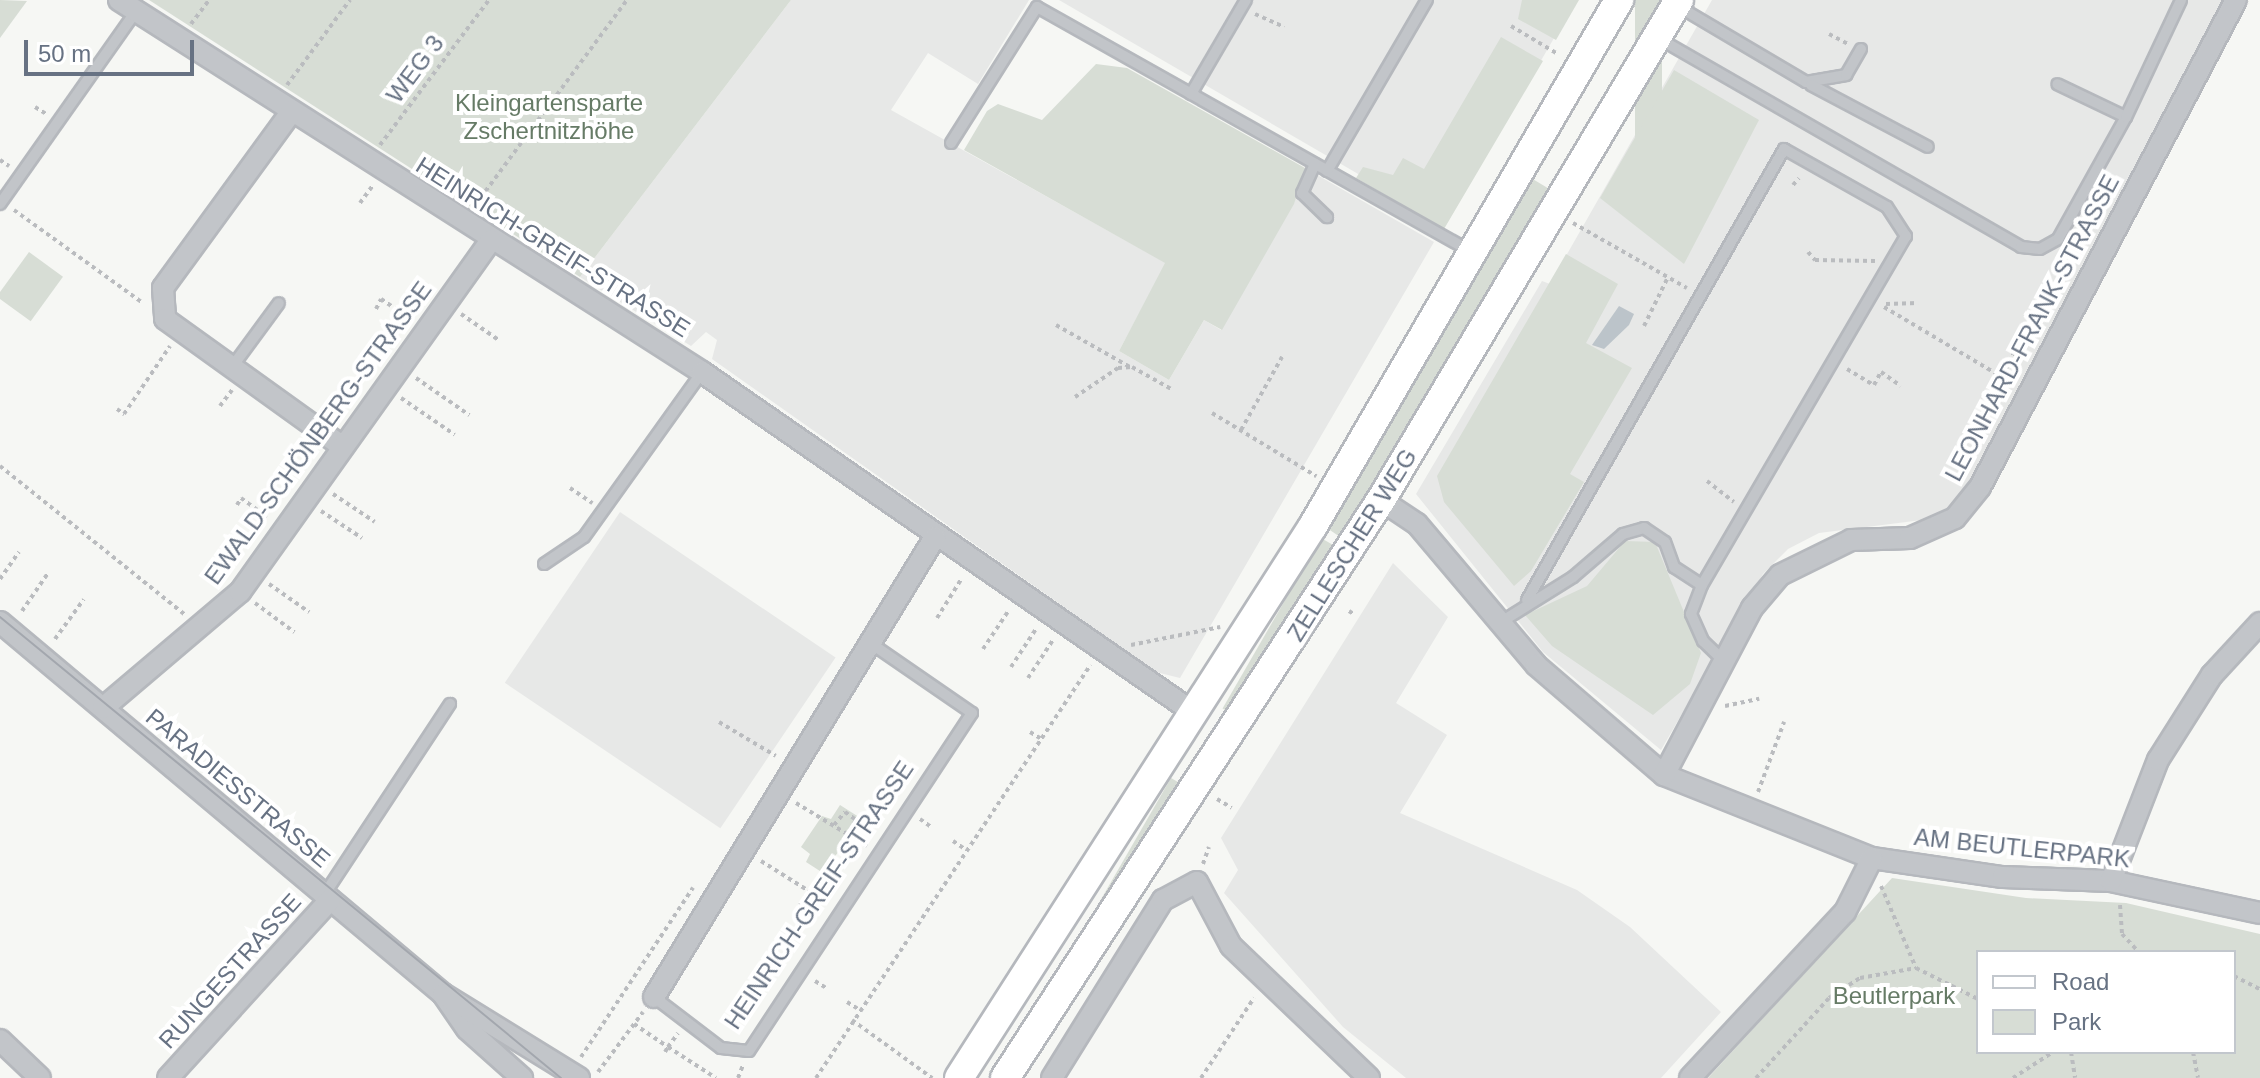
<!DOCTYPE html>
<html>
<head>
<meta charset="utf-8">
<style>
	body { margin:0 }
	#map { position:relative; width:2260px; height:1078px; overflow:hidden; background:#f6f7f4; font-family:Helvetica,sans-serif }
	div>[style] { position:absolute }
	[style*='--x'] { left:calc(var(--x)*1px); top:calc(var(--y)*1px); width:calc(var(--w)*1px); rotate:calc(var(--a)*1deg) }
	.built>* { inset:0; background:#e7e8e7; transform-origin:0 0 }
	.green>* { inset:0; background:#d7ddd5; transform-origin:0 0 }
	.water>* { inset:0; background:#bcc4ca }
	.path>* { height:4px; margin-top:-2px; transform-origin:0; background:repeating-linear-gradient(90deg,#babcbf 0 4px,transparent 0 8px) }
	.roads { filter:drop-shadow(2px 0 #b5b8bd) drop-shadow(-2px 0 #b5b8bd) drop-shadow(0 2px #b5b8bd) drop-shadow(0 -2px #b5b8bd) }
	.lane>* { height:10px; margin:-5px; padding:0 5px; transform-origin:5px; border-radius:5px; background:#c2c5c9 }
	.street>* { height:20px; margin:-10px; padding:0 10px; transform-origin:10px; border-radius:10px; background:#c2c5c9 }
	.secondary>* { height:28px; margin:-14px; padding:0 14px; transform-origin:14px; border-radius:14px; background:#fff }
	.tram>* { height:2px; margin:-1px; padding:0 1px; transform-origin:1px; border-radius:1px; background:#a3a7ae }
	span { translate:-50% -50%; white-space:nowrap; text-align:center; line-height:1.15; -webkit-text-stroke:8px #fff; paint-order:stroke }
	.street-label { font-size:24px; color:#677283 }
	.park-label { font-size:24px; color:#667b66 }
	.legend { position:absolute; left:1976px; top:950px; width:260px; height:104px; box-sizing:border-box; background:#fff; border:2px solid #c2c7cd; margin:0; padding:10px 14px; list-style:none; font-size:24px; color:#677283 }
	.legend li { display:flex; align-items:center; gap:16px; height:40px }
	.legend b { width:40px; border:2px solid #c2c7cd }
	.scale { position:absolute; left:24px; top:40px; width:170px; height:36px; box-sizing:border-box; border:4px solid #677283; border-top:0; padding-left:10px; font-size:24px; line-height:28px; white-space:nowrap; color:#677283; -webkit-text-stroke:6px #fff; paint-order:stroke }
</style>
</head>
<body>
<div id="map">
	<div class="built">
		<i style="clip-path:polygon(791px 0,1029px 0,978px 84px,928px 53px,891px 110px,1166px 263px,1119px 351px,1169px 380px,1204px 320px,1221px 330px,1305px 168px,1434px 242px,1180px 678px,1156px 672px,712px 359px,717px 340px,706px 332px,691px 346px,580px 277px)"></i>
		<i style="clip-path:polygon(1059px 0,1576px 0,1446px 225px)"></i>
		<i style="clip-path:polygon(1712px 0,2224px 0,1972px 484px,1952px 506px,1922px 520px,1819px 533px,1788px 549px,1763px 574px,1661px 750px,1543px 652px,1416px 494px,1542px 281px,1550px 284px)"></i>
		<i style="left:620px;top:512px;width:260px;height:206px;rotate:34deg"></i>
		<i style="clip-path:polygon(1393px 563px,1448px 617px,1396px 703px,1447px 735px,1400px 813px,1577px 890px,1630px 927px,1721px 1012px,1661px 1078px,1406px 1078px,1343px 1027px,1224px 893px,1238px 870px,1221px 838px)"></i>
	</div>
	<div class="green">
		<i style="clip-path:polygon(0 0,27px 1px,0 38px)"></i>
		<i style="clip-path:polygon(149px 0,791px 0,580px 277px)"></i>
		<i style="clip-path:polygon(1522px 0,1579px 0,1556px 40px,1518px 19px)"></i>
		<i style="left:1635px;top:0;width:27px;height:198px"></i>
		<i style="clip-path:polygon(1501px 37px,1543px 61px,1444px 229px,1356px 178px,1363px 167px,1393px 175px,1403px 158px,1424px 169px)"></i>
		<i style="clip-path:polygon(1096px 64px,1127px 68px,1305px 168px,1294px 204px,1222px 330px,1204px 320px,1169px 380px,1119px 351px,1165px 263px,964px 150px,987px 111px,998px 104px,1042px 120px)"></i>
		<i style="clip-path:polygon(1674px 70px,1759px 120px,1684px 264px,1600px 198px)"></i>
		<i style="clip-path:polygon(1531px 178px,1551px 190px,1340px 537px,1327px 528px)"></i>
		<i style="left:29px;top:252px;width:42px;height:55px;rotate:36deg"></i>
		<i style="clip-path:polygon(1566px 254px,1618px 284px,1586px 343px,1632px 368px,1570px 474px,1584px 482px,1531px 571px,1514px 586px,1444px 502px,1437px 476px)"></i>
		<i style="left:1321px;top:538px;width:16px;height:197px;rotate:30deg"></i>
		<i style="clip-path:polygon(1625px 541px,1655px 542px,1701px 653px,1690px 684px,1653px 715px,1552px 646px,1525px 615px,1587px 586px)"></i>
		<i style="left:1171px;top:778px;width:14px;height:191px;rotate:30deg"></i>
		<i style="clip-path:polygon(840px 805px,862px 819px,823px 873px,806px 862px,810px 854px,801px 847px,822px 816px,831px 819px)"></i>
		<i style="clip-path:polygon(evenodd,1892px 878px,2026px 898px,2126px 903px,2260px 934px,2260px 1078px,1708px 1078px,1892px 878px,2234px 952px,2234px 1052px,1978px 1052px,1978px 952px,2234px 952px)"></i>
	</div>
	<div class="water">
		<i style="clip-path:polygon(1619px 306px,1634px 314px,1629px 325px,1604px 349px,1592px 345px)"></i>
	</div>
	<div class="path">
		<i style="--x:1255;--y:14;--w:32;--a:24"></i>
		<i style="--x:191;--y:24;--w:30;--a:-53"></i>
		<i style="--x:1511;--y:26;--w:55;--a:30.8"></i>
		<i style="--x:1829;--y:34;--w:21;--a:28"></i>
		<i style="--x:72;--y:56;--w:12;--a:31"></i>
		<i style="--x:287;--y:85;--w:106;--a:-53.5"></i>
		<i style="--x:35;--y:107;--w:13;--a:32"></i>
		<i style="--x:380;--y:145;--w:181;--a:-53.1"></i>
		<i style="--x:0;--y:160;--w:11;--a:34"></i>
		<i style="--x:1793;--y:185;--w:9;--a:-49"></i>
		<i style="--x:360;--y:203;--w:22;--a:-54"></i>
		<i style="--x:476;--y:204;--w:254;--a:-53.5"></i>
		<i style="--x:14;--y:210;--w:159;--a:35.8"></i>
		<i style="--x:1573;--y:223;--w:131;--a:29.7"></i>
		<i style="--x:1808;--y:252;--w:11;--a:49"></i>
		<i style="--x:1815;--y:260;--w:60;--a:1"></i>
		<i style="--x:1886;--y:304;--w:32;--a:-2"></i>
		<i style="--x:1884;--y:307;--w:137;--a:30.7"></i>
		<i style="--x:2002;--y:377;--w:32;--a:-64"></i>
		<i style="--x:376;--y:309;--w:11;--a:-63"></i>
		<i style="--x:381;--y:299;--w:37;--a:34"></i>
		<i style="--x:461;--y:314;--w:47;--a:34.7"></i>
		<i style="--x:1056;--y:325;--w:85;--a:29.6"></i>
		<i style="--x:1644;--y:326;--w:55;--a:-63.9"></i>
		<i style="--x:1847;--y:369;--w:31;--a:31"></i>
		<i style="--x:1874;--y:385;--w:15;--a:-62"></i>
		<i style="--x:1881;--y:372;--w:24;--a:35"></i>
		<i style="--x:416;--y:378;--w:65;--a:34.9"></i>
		<i style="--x:1075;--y:397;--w:52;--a:-34"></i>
		<i style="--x:1118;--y:368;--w:14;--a:-4"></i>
		<i style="--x:1132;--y:367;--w:45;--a:29.4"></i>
		<i style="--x:401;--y:398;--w:65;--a:34.4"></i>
		<i style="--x:220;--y:406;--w:20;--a:-53"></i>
		<i style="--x:117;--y:409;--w:9;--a:36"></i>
		<i style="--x:124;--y:414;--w:82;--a:-55.9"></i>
		<i style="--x:1212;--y:413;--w:122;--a:31.2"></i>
		<i style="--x:1241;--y:430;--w:84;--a:-60.7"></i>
		<i style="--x:0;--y:466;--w:238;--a:38.8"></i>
		<i style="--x:1707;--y:481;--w:34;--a:38"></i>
		<i style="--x:570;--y:488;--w:27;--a:34"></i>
		<i style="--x:333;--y:494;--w:50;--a:33.7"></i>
		<i style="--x:237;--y:505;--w:8;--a:-60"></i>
		<i style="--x:241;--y:498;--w:32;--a:36"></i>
		<i style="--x:321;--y:511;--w:49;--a:33.4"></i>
		<i style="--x:0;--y:579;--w:33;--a:-55"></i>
		<i style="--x:269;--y:584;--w:49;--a:35"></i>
		<i style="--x:255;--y:603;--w:49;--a:36.6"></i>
		<i style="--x:22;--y:611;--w:46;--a:-55.6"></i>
		<i style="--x:1349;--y:611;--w:7;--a:34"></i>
		<i style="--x:937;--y:618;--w:47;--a:-58"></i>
		<i style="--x:55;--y:639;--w:49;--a:-54.1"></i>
		<i style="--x:1131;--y:645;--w:91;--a:-11.4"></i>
		<i style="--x:983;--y:649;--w:47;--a:-56.3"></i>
		<i style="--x:1011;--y:667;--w:45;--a:-56.7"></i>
		<i style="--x:1028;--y:678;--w:45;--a:-56.7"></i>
		<i style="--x:1725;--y:706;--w:35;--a:-12"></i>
		<i style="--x:719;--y:722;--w:66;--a:30.8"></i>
		<i style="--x:1030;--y:732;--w:12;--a:31"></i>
		<i style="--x:1758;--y:792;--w:75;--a:-69.6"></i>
		<i style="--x:1217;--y:799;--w:17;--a:31"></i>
		<i style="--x:796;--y:803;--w:83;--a:31.2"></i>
		<i style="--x:920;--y:819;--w:14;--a:36"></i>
		<i style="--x:834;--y:825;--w:17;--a:-50"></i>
		<i style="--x:845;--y:812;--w:14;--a:36"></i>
		<i style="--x:856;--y:820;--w:17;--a:121"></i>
		<i style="--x:953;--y:841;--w:14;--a:34"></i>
		<i style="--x:761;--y:861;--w:79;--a:32.1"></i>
		<i style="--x:1203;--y:864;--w:18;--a:-71"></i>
		<i style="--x:1881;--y:886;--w:89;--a:66.9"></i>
		<i style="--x:800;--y:905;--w:17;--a:-57"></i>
		<i style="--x:2120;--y:905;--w:29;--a:86"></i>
		<i style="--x:2122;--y:934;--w:25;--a:47"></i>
		<i style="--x:2234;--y:976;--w:29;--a:27"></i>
		<i style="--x:815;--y:981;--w:13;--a:32"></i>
		<i style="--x:847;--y:1002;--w:13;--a:32"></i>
		<i style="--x:852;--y:1020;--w:99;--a:35.9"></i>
		<i style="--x:634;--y:1024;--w:41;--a:34.1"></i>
		<i style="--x:668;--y:1047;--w:17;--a:-54"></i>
		<i style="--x:665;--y:1052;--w:6;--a:-59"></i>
		<i style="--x:668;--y:1047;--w:57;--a:32.9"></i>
		<i style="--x:2071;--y:1052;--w:26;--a:81"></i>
		<i style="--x:2193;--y:1052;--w:26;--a:79"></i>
		<i style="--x:581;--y:1057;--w:203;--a:-56.5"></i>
		<i style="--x:598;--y:1072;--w:75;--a:-53.1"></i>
		<i style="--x:738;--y:1078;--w:14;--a:-69"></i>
		<i style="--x:816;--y:1078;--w:496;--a:-56.4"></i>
		<i style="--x:1201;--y:1078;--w:96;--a:-56.5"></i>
		<i style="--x:1756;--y:1078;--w:108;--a:-47.6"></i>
		<i style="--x:1829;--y:998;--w:37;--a:-33"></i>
		<i style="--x:1860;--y:978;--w:57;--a:-10.1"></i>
		<i style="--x:1916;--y:968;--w:69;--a:26.6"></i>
		<i style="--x:2013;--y:1078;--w:48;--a:-33"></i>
	</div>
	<div class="roads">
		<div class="lane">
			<i style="--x:1676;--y:5;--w:151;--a:30.6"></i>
			<i style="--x:1806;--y:82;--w:41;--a:-9.9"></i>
			<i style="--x:1846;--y:75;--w:30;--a:-60"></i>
			<i style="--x:1658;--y:38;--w:419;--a:29.9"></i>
			<i style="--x:2021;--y:247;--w:19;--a:6"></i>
			<i style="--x:2040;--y:249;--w:21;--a:-29"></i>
			<i style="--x:2058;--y:239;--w:140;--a:-60.9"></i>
			<i style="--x:2126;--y:117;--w:76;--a:-154.4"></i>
			<i style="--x:1811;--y:85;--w:132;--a:27.9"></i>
			<i style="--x:1191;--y:94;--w:109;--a:-59.7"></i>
			<i style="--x:2126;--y:117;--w:129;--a:-64.8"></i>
			<i style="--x:951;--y:143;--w:161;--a:-57.7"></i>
			<i style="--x:1037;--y:7;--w:497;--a:29.4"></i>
			<i style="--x:1315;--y:164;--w:32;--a:114"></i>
			<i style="--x:1302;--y:193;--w:35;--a:44"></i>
			<i style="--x:1327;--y:171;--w:198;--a:-59.7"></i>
			<i style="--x:0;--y:204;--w:236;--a:-54.8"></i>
			<i style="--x:232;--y:367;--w:79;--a:-53.7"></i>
			<i style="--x:544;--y:564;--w:48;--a:-34"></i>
			<i style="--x:584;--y:537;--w:203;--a:-54.4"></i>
			<i style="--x:1527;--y:600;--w:519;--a:-60.32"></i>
			<i style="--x:1784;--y:149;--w:118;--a:29.4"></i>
			<i style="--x:1887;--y:207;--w:35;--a:57"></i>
			<i style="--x:1906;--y:236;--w:404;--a:120.3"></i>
			<i style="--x:1702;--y:585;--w:31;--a:111"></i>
			<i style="--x:1691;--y:614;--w:30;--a:66"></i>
			<i style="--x:1703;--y:641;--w:28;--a:44"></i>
			<i style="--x:1501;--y:622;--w:85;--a:-32"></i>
			<i style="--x:1573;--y:577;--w:66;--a:-40.7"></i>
			<i style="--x:1623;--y:534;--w:22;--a:-16"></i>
			<i style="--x:1644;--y:528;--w:25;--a:34"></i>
			<i style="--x:1665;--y:542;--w:27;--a:70"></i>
			<i style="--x:1674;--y:567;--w:33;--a:33"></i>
			<i style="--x:324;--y:895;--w:229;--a:-56.6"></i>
			<i style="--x:654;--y:997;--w:84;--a:37.3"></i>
			<i style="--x:721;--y:1048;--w:28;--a:6"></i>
			<i style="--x:749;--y:1051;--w:405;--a:-56.6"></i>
			<i style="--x:972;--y:713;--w:125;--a:-145.4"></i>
		</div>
		<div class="street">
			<i style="--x:119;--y:0;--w:692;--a:32.54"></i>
			<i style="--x:702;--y:372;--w:601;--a:34.7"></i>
			<i style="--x:292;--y:111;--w:219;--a:126.1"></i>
			<i style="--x:163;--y:288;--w:31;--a:86"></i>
			<i style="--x:165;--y:319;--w:219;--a:35.7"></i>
			<i style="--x:1381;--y:500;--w:43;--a:33.7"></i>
			<i style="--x:1417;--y:524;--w:185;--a:49.8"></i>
			<i style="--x:1536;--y:665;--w:169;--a:40.7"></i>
			<i style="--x:1664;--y:775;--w:224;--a:21.8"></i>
			<i style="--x:1872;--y:858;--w:132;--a:8.3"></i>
			<i style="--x:2003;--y:877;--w:108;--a:2.1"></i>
			<i style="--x:2111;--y:881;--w:152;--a:12.1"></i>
			<i style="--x:0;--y:622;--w:578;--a:40.02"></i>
			<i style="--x:443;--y:994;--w:42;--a:55.6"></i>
			<i style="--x:467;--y:1029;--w:74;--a:41.7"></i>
			<i style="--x:103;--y:708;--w:180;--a:-40.3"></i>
			<i style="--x:240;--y:592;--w:432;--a:-54.5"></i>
			<i style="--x:1664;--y:775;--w:189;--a:-62.2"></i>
			<i style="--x:1752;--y:608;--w:43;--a:-49.7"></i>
			<i style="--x:1780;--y:575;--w:79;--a:-26.2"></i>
			<i style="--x:1851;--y:540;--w:59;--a:-1.9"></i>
			<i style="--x:1910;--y:538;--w:49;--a:-24"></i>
			<i style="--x:1955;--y:518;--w:40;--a:-51"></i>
			<i style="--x:1980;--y:487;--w:550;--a:-62.27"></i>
			<i style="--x:2111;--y:881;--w:130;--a:-68.8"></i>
			<i style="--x:2158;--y:760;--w:101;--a:-57.6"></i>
			<i style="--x:2212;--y:675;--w:71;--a:-47.3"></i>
			<i style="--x:443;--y:994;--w:160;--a:31.7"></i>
			<i style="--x:654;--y:997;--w:539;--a:-58.58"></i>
			<i style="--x:0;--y:1040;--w:55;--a:43.5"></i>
			<i style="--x:168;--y:1078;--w:241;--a:-47.7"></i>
			<i style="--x:1052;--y:1078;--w:210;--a:-58.1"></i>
			<i style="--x:1163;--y:900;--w:38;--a:-28"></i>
			<i style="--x:1197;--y:882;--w:72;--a:62"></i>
			<i style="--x:1231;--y:946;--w:191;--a:43.7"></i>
			<i style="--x:1690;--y:1078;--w:227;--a:-47"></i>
			<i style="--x:1845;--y:912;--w:60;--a:-63.4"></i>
		</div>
		<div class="secondary">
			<i style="--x:959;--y:1078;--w:656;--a:-57.33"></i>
			<i style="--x:1313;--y:526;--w:609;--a:-59.81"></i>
			<i style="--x:1005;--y:1078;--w:690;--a:-56.96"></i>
			<i style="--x:1381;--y:500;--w:582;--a:-59.21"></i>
		</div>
	</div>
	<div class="tram">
		<i style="--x:0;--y:617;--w:726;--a:39.41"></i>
	</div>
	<div class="street-label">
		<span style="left:415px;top:69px;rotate:-53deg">WEG 3</span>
		<span style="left:553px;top:247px;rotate:32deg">HEINRICH-GREIF-STRASSE</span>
		<span style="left:2032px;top:328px;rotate:-62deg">LEONHARD-FRANK-STRASSE</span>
		<span style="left:318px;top:433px;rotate:-54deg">EWALD-SCHÖNBERG-STRASSE</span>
		<span style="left:1352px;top:545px;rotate:-58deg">ZELLESCHER WEG</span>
		<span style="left:238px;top:788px;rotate:40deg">PARADIESSTRASSE</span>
		<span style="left:2022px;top:848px;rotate:6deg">AM BEUTLERPARK</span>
		<span style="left:819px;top:895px;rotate:-56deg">HEINRICH-GREIF-STRASSE</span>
		<span style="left:230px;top:971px;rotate:-48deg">RUNGESTRASSE</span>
	</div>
	<div class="park-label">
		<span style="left:549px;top:117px">Kleingartensparte<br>Zschertnitzhöhe</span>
		<span style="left:1894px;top:996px">Beutlerpark</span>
	</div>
	<ul class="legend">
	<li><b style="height:10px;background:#fff"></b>Road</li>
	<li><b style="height:22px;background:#d7ddd5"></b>Park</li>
	</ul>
	<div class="scale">50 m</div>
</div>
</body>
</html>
